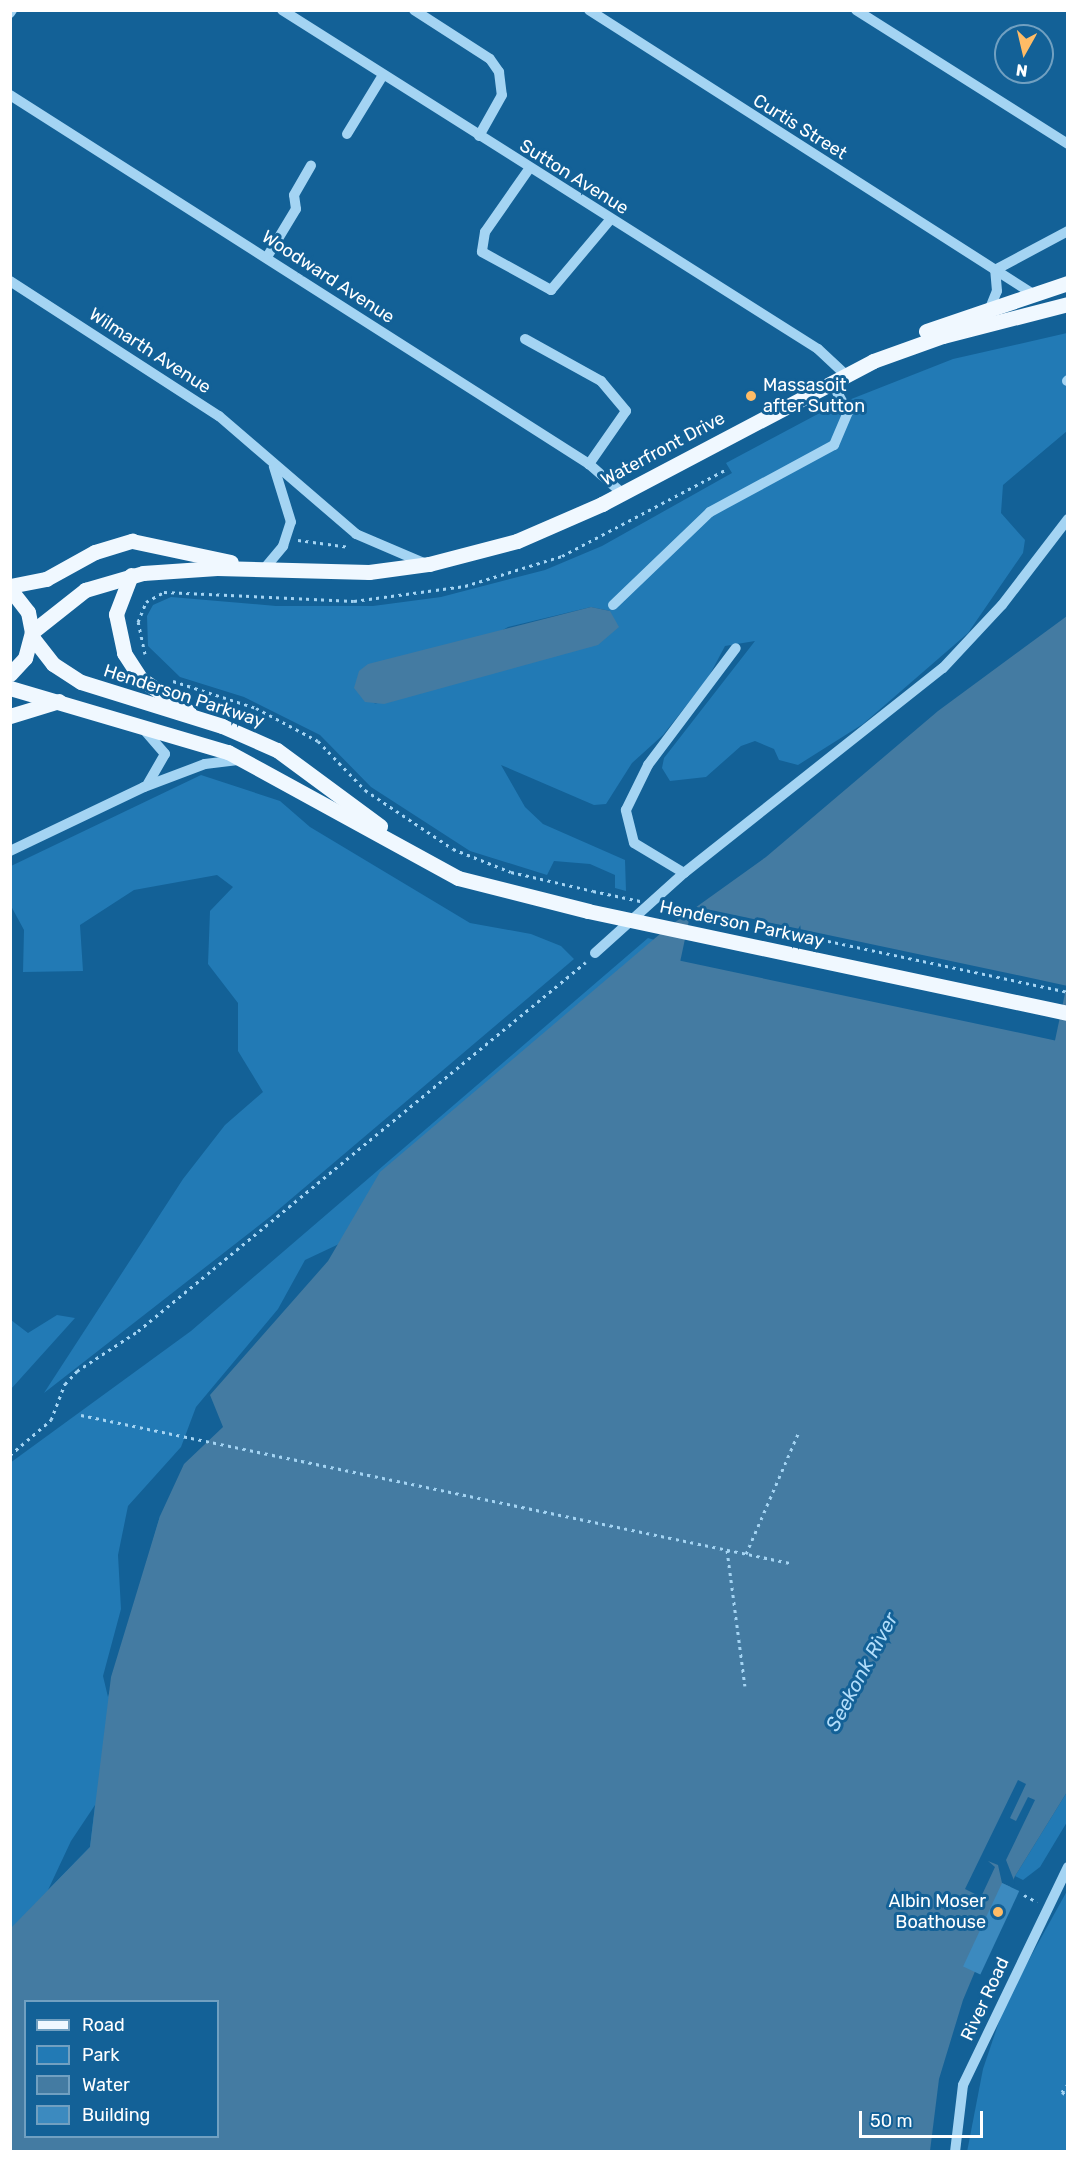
<!DOCTYPE html>
<html>
<head>
<meta charset="utf-8">
<style>
	body { margin:0 }
	#map { position:relative; width:1078px; height:2162px; overflow:hidden; background:#136197; font-family:Rubik,sans-serif }
	div>[style] { position:absolute }
	[style*='--x'] { left:calc(var(--x)*1px); top:calc(var(--y)*1px); width:calc(var(--w)*1px); rotate:calc(var(--a)*1deg) }
	.green>* { inset:0; background:#227ab5 }
	.water>* { inset:0; background:#447ba2 }
	.pier>* { inset:0; background:#136197; transform-origin:0 0 }
	.building>* { inset:0; background:#3c8abf; transform-origin:0 0 }
	.path>* { height:3px; margin-top:-1.5px; transform-origin:0; background:repeating-linear-gradient(90deg,#a4d4f3 0 3px,transparent 0 7.5px) }
	.minor>* { height:10px; margin:-5px; padding:0 5px; transform-origin:5px; border-radius:5px; background:#a4d4f3 }
	.major>* { height:15px; margin:-7.5px; padding:0 7.5px; transform-origin:7.5px; border-radius:7.5px; background:#f0f8ff }
	.path-bridge>* { height:3px; margin-top:-1.5px; transform-origin:0; background:repeating-linear-gradient(90deg,#a4d4f3 0 3px,transparent 0 7.5px) }
	.major-bridge>* { height:15px; margin:-7.5px; padding:0 7.5px; transform-origin:7.5px; border-radius:7.5px; background:#f0f8ff }
	.dots>* { width:16px; height:16px; translate:-50% -50%; box-sizing:border-box; border:3px solid #136197; border-radius:50% }
	span { translate:-50% -50%; white-space:nowrap; text-align:center; line-height:1.15; -webkit-text-stroke:6px #136197; paint-order:stroke }
	.street-label { font-size:18px; color:#fff }
	.poi-label { font-size:18px; color:#fff }
	.left { translate:0 -50%; text-align:left }
	.right { translate:-100% -50%; text-align:right }
	.water-label { font-size:20px; color:#b1ddfa; font-style:italic }
	.frame { position:absolute; inset:0; border:12px solid #fff; pointer-events:none }
	.legend { position:absolute; left:24px; top:2000px; width:195px; height:138px; box-sizing:border-box; background:#136197; border:2px solid #71a0c1; margin:0; padding:8px 10px; list-style:none; font-size:18px; color:#fff }
	.legend li { display:flex; align-items:center; gap:12px; height:30px }
	.legend b { width:30px; border:2px solid #71a0c1 }
	.north { position:absolute; left:994px; top:24px; width:60px; height:60px; box-sizing:border-box; background:#136197; border:2px solid #71a0c1; border-radius:50%; rotate:188deg; font-size:16px; font-weight:700; line-height:24px; text-align:center; color:#fff }
	.north::after { content:''; display:block; margin:auto; width:21px; height:27px; background:#ffbc66; clip-path:polygon(50% 0,100% 100%,50% 72%,0 100%) }
	.scale { position:absolute; left:859px; top:2111px; width:124px; height:27px; box-sizing:border-box; border:3px solid #fff; border-top:0; padding-left:8px; font-size:18px; line-height:21px; white-space:nowrap; color:#fff; -webkit-text-stroke:4px #136197; paint-order:stroke }
</style>
</head>
<body>
<div id="map">
	<div class="green">
		<i style="clip-path:polygon(evenodd,1067px 333px,1067px 431px,1003px 485px,1001px 513px,1025px 540px,1023px 553px,968px 633px,863px 724px,798px 765px,779px 760px,774px 749px,755px 741px,741px 746px,706px 777px,670px 781px,662px 768px,664px 758px,755px 641px,725px 646px,708px 678px,663px 735px,632px 763px,606px 804px,594px 805px,501px 765px,525px 807px,543px 824px,625px 860px,626px 891px,615px 888px,615px 875px,590px 864px,554px 861px,547px 875px,470px 851px,371px 787px,320px 735px,244px 697px,180px 677px,148px 646px,147px 616px,153px 605px,171px 597px,276px 606px,373px 606px,441px 597px,545px 570px,602px 546px,732px 473px,726px 463px,831px 407px,953px 359px,1067px 333px,591px 607px,610px 611px,504px 669px,374px 704px,508px 627px,591px 607px)"></i>
		<i style="clip-path:polygon(201px 775px,280px 801px,310px 827px,470px 923px,531px 934px,561px 946px,574px 959px,271px 1216px,44px 1393px,183px 1179px,225px 1125px,263px 1092px,238px 1051px,238px 1003px,208px 964px,210px 911px,233px 887px,217px 875px,134px 890px,80px 925px,83px 971px,23px 972px,24px 930px,11px 906px,11px 866px)"></i>
		<i style="clip-path:polygon(evenodd,648px 938px,668px 944px,339px 1244px,305px 1260px,278px 1309px,196px 1407px,181px 1447px,128px 1506px,118px 1555px,121px 1609px,103px 1676px,108px 1697px,160px 1516px,241px 1623px,11px 2002px,10px 1463px,191px 1331px,648px 938px,95px 1805px,90px 1847px,48px 1890px,71px 1841px,95px 1805px)"></i>
		<i style="clip-path:polygon(57px 1315px,75px 1318px,11px 1389px,11px 1320px,28px 1333px)"></i>
		<i style="clip-path:polygon(1067px 1792px,1067px 1822px,1040px 1867px,1023px 1880px,1015px 1876px)"></i>
		<i style="clip-path:polygon(1067px 1891px,1067px 2151px,967px 2152px,983px 2069px,1006px 2001px)"></i>
	</div>
	<div class="water">
		<i style="clip-path:polygon(591px 607px,610px 611px,619px 627px,598px 645px,384px 704px,365px 702px,354px 688px,359px 671px,368px 664px)"></i>
		<i style="clip-path:polygon(evenodd,1067px 616px,1067px 1792px,1015px 1876px,963px 2000px,939px 2079px,930px 2151px,11px 2152px,11px 1928px,90px 1847px,111px 1677px,160px 1516px,184px 1464px,223px 1427px,210px 1395px,328px 1261px,380px 1172px,667px 928px,766px 857px,938px 711px,1067px 616px,26px 2002px,218px 2002px,218px 2136px,26px 2136px,26px 2002px)"></i>
	</div>
	<div class="pier">
		<i style="left:692px;top:906px;width:383px;height:56px;rotate:12deg"></i>
		<i style="clip-path:polygon(1018px 1780px,1026px 1784px,1010px 1818px,1016px 1821px,1028px 1797px,1035px 1800px,1006px 1860px,1015px 1883px,1013px 1888px,1002px 1883px,998px 1865px,988px 1861px,995px 1867px,981px 1897px,965px 1889px)"></i>
	</div>
	<div class="building">
		<i style="left:1002px;top:1883px;width:19px;height:92px;rotate:25deg"></i>
	</div>
	<div class="path">
		<i style="--x:298;--y:540;--w:52;--a:7.7"></i>
		<i style="--x:145;--y:654;--w:33;--a:-102"></i>
		<i style="--x:138;--y:622;--w:22;--a:-68"></i>
		<i style="--x:146;--y:602;--w:21;--a:-29"></i>
		<i style="--x:164;--y:592;--w:190;--a:2.7"></i>
		<i style="--x:354;--y:601;--w:112;--a:-7.7"></i>
		<i style="--x:465;--y:586;--w:102;--a:-17.2"></i>
		<i style="--x:562;--y:556;--w:184;--a:-27.8"></i>
		<i style="--x:173;--y:681;--w:87;--a:18"></i>
		<i style="--x:256;--y:708;--w:70;--a:28"></i>
		<i style="--x:318;--y:741;--w:68;--a:46.2"></i>
		<i style="--x:365;--y:790;--w:106;--a:33.8"></i>
		<i style="--x:453;--y:849;--w:62;--a:21.6"></i>
		<i style="--x:511;--y:872;--w:84;--a:13"></i>
		<i style="--x:81;--y:1415;--w:724;--a:11.79"></i>
		<i style="--x:10;--y:1455;--w:54;--a:-40.5"></i>
		<i style="--x:51;--y:1420;--w:39;--a:-69"></i>
		<i style="--x:65;--y:1384;--w:18;--a:-47"></i>
		<i style="--x:77;--y:1371;--w:73;--a:-33.3"></i>
		<i style="--x:138;--y:1331;--w:580;--a:-39.48"></i>
		<i style="--x:727;--y:1550;--w:137;--a:82.5"></i>
		<i style="--x:746;--y:1554;--w:131;--a:-66.6"></i>
		<i style="--x:1024;--y:1895;--w:15;--a:28"></i>
		<i style="--x:1068;--y:2084;--w:10;--a:127"></i>
		<i style="--x:1062;--y:2092;--w:7;--a:34"></i>
	</div>
	<div class="minor">
		<i style="--x:282;--y:10;--w:634;--a:32.31"></i>
		<i style="--x:818;--y:349;--w:37;--a:43"></i>
		<i style="--x:414;--y:10;--w:90;--a:32.8"></i>
		<i style="--x:490;--y:59;--w:16;--a:55"></i>
		<i style="--x:499;--y:72;--w:23;--a:83"></i>
		<i style="--x:502;--y:95;--w:47;--a:119.3"></i>
		<i style="--x:589;--y:10;--w:527;--a:32.6"></i>
		<i style="--x:856;--y:10;--w:251;--a:32.3"></i>
		<i style="--x:10;--y:13;--w:4;--a:-56"></i>
		<i style="--x:10;--y:95;--w:687;--a:32.51"></i>
		<i style="--x:589;--y:464;--w:44;--a:41.3"></i>
		<i style="--x:347;--y:134;--w:69;--a:-58.6"></i>
		<i style="--x:529;--y:169;--w:77;--a:124.9"></i>
		<i style="--x:485;--y:232;--w:20;--a:99"></i>
		<i style="--x:482;--y:252;--w:79;--a:28.8"></i>
		<i style="--x:551;--y:290;--w:92;--a:-49.9"></i>
		<i style="--x:267;--y:257;--w:56;--a:-58.9"></i>
		<i style="--x:296;--y:209;--w:14;--a:-98"></i>
		<i style="--x:294;--y:195;--w:34;--a:-60"></i>
		<i style="--x:995;--y:270;--w:83;--a:-28.1"></i>
		<i style="--x:10;--y:281;--w:249;--a:32.9"></i>
		<i style="--x:219;--y:416;--w:181;--a:40.7"></i>
		<i style="--x:356;--y:534;--w:74;--a:23.1"></i>
		<i style="--x:990;--y:308;--w:18;--a:-68"></i>
		<i style="--x:997;--y:291;--w:21;--a:-95"></i>
		<i style="--x:525;--y:339;--w:87;--a:28.9"></i>
		<i style="--x:601;--y:381;--w:39;--a:50"></i>
		<i style="--x:626;--y:411;--w:65;--a:124.9"></i>
		<i style="--x:1067;--y:381;--w:1;--a:-45"></i>
		<i style="--x:264;--y:569;--w:30;--a:-50"></i>
		<i style="--x:283;--y:546;--w:25;--a:-72"></i>
		<i style="--x:291;--y:522;--w:58;--a:-107.2"></i>
		<i style="--x:613;--y:605;--w:134;--a:-43.8"></i>
		<i style="--x:710;--y:512;--w:141;--a:-28.4"></i>
		<i style="--x:834;--y:445;--w:36;--a:-67"></i>
		<i style="--x:848;--y:412;--w:35;--a:-119"></i>
		<i style="--x:146;--y:732;--w:29;--a:49"></i>
		<i style="--x:165;--y:754;--w:34;--a:120"></i>
		<i style="--x:10;--y:851;--w:148;--a:-25.5"></i>
		<i style="--x:144;--y:787;--w:65;--a:-20.7"></i>
		<i style="--x:205;--y:764;--w:35;--a:-7"></i>
		<i style="--x:684;--y:873;--w:58;--a:-149"></i>
		<i style="--x:634;--y:843;--w:34;--a:-104"></i>
		<i style="--x:626;--y:810;--w:50;--a:-63.9"></i>
		<i style="--x:648;--y:765;--w:146;--a:-53.1"></i>
		<i style="--x:595;--y:953;--w:120;--a:-42"></i>
		<i style="--x:684;--y:873;--w:330;--a:-38.4"></i>
		<i style="--x:943;--y:668;--w:86;--a:-46.9"></i>
		<i style="--x:1002;--y:605;--w:108;--a:-52.5"></i>
		<i style="--x:955;--y:2152;--w:67;--a:-83.2"></i>
		<i style="--x:963;--y:2085;--w:242;--a:-64.3"></i>
	</div>
	<div class="major">
		<i style="--x:926;--y:331;--w:150;--a:-18.7"></i>
		<i style="--x:131;--y:575;--w:42;--a:111"></i>
		<i style="--x:116;--y:614;--w:40;--a:78"></i>
		<i style="--x:124;--y:653;--w:31;--a:57"></i>
		<i style="--x:141;--y:679;--w:58;--a:34.5"></i>
		<i style="--x:10;--y:586;--w:37;--a:-11"></i>
		<i style="--x:46;--y:579;--w:56;--a:-28.9"></i>
		<i style="--x:95;--y:552;--w:39;--a:-17"></i>
		<i style="--x:132;--y:541;--w:101;--a:12"></i>
		<i style="--x:10;--y:589;--w:29;--a:52"></i>
		<i style="--x:28;--y:612;--w:20;--a:79"></i>
		<i style="--x:32;--y:632;--w:27;--a:105"></i>
		<i style="--x:25;--y:658;--w:22;--a:133"></i>
		<i style="--x:32;--y:632;--w:68;--a:-38.4"></i>
		<i style="--x:85;--y:590;--w:60;--a:-16.3"></i>
		<i style="--x:143;--y:573;--w:74;--a:-3.9"></i>
		<i style="--x:217;--y:568;--w:152;--a:1.5"></i>
		<i style="--x:369;--y:572;--w:61;--a:-7.6"></i>
		<i style="--x:429;--y:564;--w:91;--a:-14.6"></i>
		<i style="--x:517;--y:541;--w:93;--a:-23.5"></i>
		<i style="--x:602;--y:504;--w:306;--a:-27.8"></i>
		<i style="--x:873;--y:361;--w:74;--a:-19.7"></i>
		<i style="--x:943;--y:336;--w:129;--a:-14.4"></i>
		<i style="--x:32;--y:637;--w:34;--a:52"></i>
		<i style="--x:53;--y:664;--w:33;--a:33"></i>
		<i style="--x:81;--y:682;--w:148;--a:17.3"></i>
		<i style="--x:222;--y:726;--w:60;--a:23.6"></i>
		<i style="--x:277;--y:750;--w:128;--a:36.4"></i>
		<i style="--x:10;--y:688;--w:227;--a:16.4"></i>
		<i style="--x:228;--y:752;--w:262;--a:28.7"></i>
		<i style="--x:458;--y:878;--w:134;--a:14.2"></i>
		<i style="--x:10;--y:716;--w:51;--a:-17"></i>
	</div>
	<div class="path-bridge">
		<i style="--x:593;--y:891;--w:486;--a:12"></i>
	</div>
	<div class="major-bridge">
		<i style="--x:588;--y:911;--w:491;--a:12"></i>
	</div>
	<div class="dots">
		<i style="left:751px;top:396px;background:#ffbc66"></i>
		<i style="left:998px;top:1912px;background:#ffbc66"></i>
	</div>
	<div class="street-label">
		<span style="left:800px;top:127px;rotate:32deg">Curtis Street</span>
		<span style="left:574px;top:177px;rotate:32deg">Sutton Avenue</span>
		<span style="left:328px;top:277px;rotate:33deg">Woodward Avenue</span>
		<span style="left:150px;top:351px;rotate:33deg">Wilmarth Avenue</span>
		<span style="left:663px;top:449px;rotate:-28deg">Waterfront Drive</span>
		<span style="left:184px;top:696px;rotate:18deg">Henderson Parkway</span>
		<span style="left:742px;top:924px;rotate:12deg">Henderson Parkway</span>
		<span style="left:985px;top:1999px;rotate:-65deg">River Road</span>
	</div>
	<div class="poi-label">
		<span class="left" style="left:763px;top:396px">Massasoit<br>after Sutton</span>
		<span class="right" style="left:986px;top:1912px">Albin Moser<br>Boathouse</span>
	</div>
	<div class="water-label">
		<span style="left:862px;top:1672px;rotate:-62deg">Seekonk River</span>
	</div>
	<div class="frame"></div>
	<ul class="legend">
	<li><b style="height:8px;background:#f0f8ff"></b>Road</li>
	<li><b style="height:16px;background:#227ab5"></b>Park</li>
	<li><b style="height:16px;background:#447ba2"></b>Water</li>
	<li><b style="height:16px;background:#3c8abf"></b>Building</li>
	</ul>
	<div class="north">N</div>
	<div class="scale">50 m</div>
</div>
</body>
</html>
